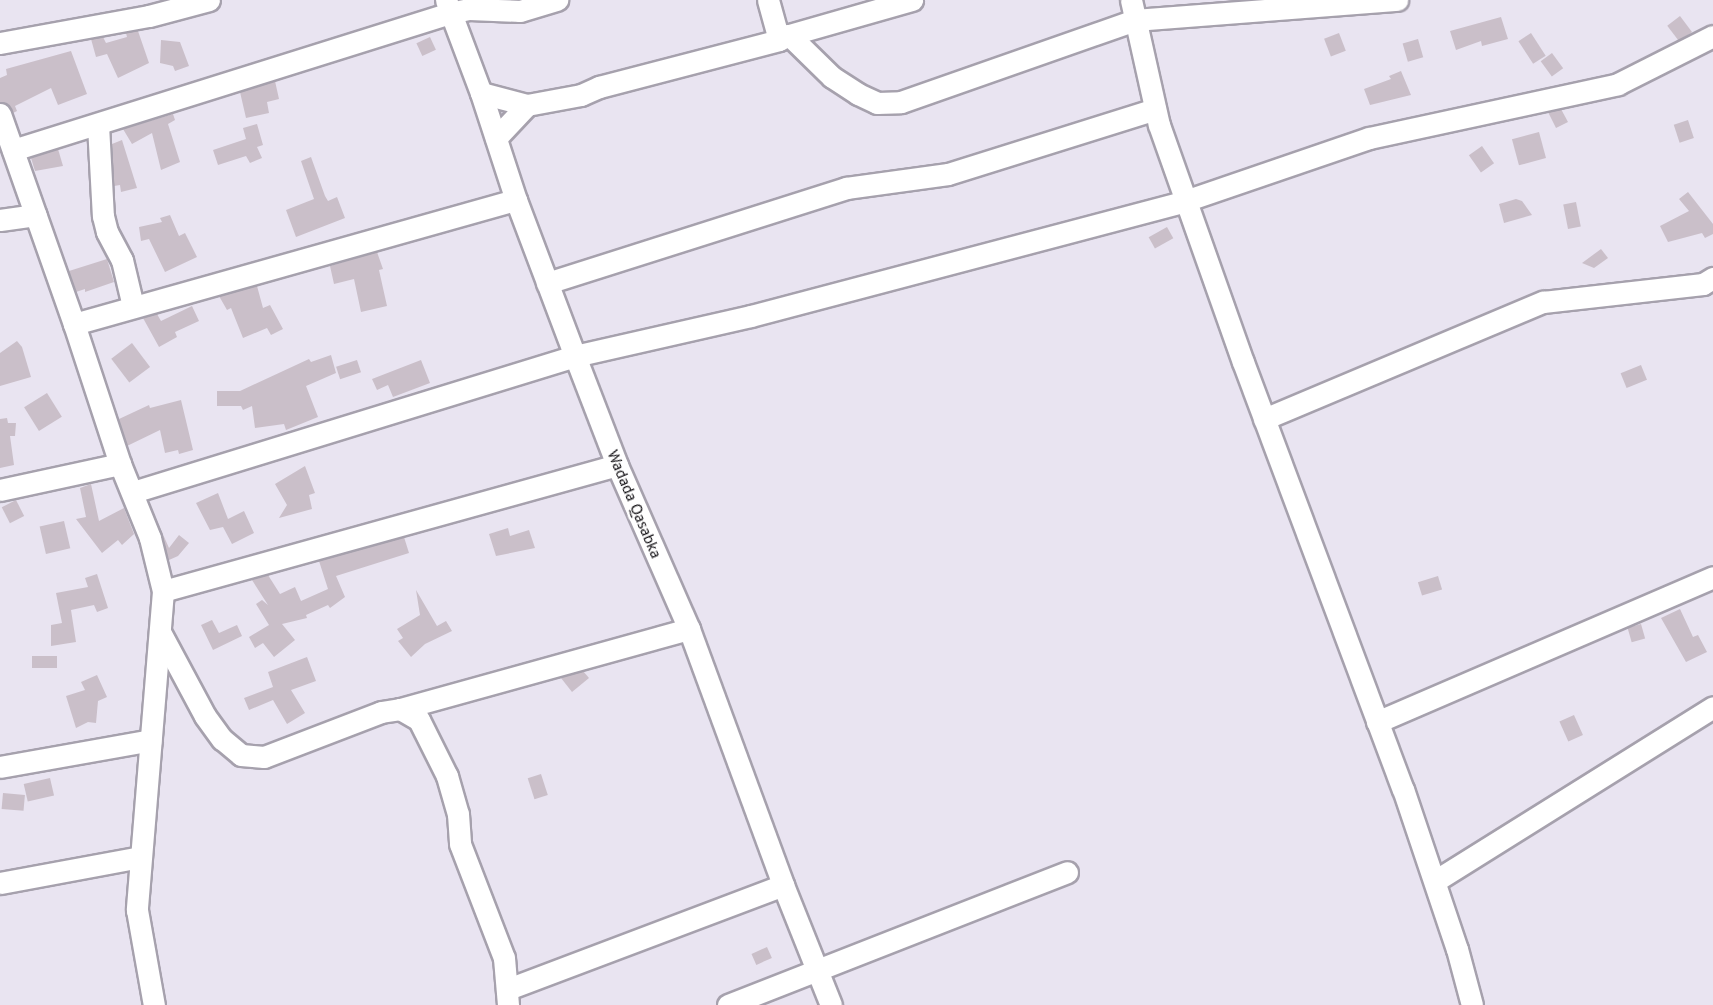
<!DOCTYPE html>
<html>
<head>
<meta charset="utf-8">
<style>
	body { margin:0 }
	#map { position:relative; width:1713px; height:1005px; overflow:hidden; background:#e9e4f1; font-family:"PT Sans",sans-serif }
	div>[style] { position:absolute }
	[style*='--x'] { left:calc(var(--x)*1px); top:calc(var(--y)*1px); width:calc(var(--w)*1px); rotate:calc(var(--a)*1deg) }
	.building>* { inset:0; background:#cabfc9; transform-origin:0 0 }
	.roads { filter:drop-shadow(2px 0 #a6a1ad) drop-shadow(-2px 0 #a6a1ad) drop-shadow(0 2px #a6a1ad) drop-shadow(0 -2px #a6a1ad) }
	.minor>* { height:21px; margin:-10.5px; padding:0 10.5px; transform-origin:10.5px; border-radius:10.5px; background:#fff }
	span { translate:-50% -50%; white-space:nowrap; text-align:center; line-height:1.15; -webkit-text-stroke:5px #fff; paint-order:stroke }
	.street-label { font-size:16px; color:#0d0b0f }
</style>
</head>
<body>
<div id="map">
	<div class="building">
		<i style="left:1680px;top:16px;width:20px;height:16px;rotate:53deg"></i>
		<i style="clip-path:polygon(1501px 17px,1508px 39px,1482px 46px,1481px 41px,1456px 50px,1450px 31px)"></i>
		<i style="clip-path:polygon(138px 31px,149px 63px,118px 78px,107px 54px,96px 57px,91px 39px,103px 37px,106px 43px,127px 37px,126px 33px)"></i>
		<i style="left:1339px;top:33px;width:19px;height:16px;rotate:69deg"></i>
		<i style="left:1531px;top:33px;width:27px;height:15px;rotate:57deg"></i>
		<i style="left:430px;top:37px;width:14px;height:15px;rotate:65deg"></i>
		<i style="left:1418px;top:39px;width:19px;height:16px;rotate:74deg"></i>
		<i style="clip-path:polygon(161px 40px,180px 42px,189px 66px,175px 71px,173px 66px,160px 63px)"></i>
		<i style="clip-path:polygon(71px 51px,87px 94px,58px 105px,51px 88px,15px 106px,17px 111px,13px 113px,8px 104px,0 102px,0 78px,7px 75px,6px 69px)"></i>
		<i style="left:1552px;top:53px;width:19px;height:14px;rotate:54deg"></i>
		<i style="clip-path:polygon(1401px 71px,1411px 95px,1370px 105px,1364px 89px,1391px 79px,1389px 76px)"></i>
		<i style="clip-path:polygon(275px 81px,279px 99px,267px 102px,269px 113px,246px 118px,240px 92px)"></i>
		<i style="clip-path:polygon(1561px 109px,1568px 122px,1556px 128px,1548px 112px)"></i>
		<i style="clip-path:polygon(173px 114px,175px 120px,168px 124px,180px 162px,161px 170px,152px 133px,132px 144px,123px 129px)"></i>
		<i style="left:1688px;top:120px;width:19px;height:15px;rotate:72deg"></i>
		<i style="clip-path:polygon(257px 124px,263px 145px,257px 147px,262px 158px,250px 163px,246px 156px,218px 165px,213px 150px,246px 139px,243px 128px)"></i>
		<i style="left:1539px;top:132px;width:27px;height:28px;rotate:75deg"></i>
		<i style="clip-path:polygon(122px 140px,137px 188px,121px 192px,120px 185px,114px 186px,112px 144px)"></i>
		<i style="left:1482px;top:146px;width:21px;height:16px;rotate:55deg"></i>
		<i style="clip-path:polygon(58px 149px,63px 166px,35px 171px,31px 158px)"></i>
		<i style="clip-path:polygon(311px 157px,325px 196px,328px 201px,337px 197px,345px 218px,296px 237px,286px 210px,314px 199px,301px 161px)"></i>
		<i style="clip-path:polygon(1688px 192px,1713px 224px,1713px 234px,1705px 238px,1702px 233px,1668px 242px,1660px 226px,1689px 211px,1679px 199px)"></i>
		<i style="clip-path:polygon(1516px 199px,1522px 201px,1532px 215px,1504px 223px,1499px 204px)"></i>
		<i style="left:1576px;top:202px;width:25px;height:13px;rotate:79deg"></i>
		<i style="clip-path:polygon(170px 215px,179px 236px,185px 233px,197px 257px,165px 272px,149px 239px,141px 241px,139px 227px,162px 222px,160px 218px)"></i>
		<i style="left:1167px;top:227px;width:13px;height:21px;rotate:61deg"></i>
		<i style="clip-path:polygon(1601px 249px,1608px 258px,1594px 268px,1582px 263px)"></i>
		<i style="clip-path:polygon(377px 252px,383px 269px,379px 270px,387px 306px,361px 312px,354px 279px,334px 284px,330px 266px)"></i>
		<i style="clip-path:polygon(107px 259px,114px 282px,85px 292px,85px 289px,76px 292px,69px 271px)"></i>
		<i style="clip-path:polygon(257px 286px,263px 308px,270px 305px,283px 329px,271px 335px,267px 328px,243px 338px,231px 308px,227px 310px,219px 296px)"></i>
		<i style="clip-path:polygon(192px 306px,199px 321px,175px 332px,177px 337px,159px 347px,143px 318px,157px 314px,161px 321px)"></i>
		<i style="clip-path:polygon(17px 341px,22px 347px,31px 377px,0 386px,0 353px)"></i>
		<i style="left:132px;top:343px;width:30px;height:26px;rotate:53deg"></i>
		<i style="clip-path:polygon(331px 355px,336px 373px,306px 386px,318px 417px,286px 430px,284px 424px,255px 428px,252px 406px,243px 410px,241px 406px,217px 406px,217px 391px,240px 391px,309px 359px,311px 362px)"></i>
		<i style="left:357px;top:360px;width:13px;height:22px;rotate:72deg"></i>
		<i style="clip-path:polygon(421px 360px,430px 383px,393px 397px,388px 385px,377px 390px,372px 379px)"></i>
		<i style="left:1641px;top:365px;width:16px;height:22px;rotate:68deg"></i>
		<i style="left:47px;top:393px;width:28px;height:27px;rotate:58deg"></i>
		<i style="clip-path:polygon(181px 400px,193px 450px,179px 454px,178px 450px,165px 453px,160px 430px,127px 446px,119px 419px,149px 405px,150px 408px)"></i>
		<i style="clip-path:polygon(7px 418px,8px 423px,16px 423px,15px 436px,10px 436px,14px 465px,0 468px,0 419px)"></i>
		<i style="clip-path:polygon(305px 466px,315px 493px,309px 495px,312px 509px,279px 518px,287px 505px,275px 484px)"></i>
		<i style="clip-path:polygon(91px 484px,99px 521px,124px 508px,139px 547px,134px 534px,122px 545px,118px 540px,102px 553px,76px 519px,86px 517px,80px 488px)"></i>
		<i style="clip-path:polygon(218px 493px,228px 519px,244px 511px,254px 533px,232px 544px,223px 527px,210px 530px,196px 503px)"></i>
		<i style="left:16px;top:500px;width:18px;height:16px;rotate:63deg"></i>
		<i style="clip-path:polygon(150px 505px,169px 548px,179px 535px,189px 543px,178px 556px,169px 560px)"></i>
		<i style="left:64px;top:521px;width:28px;height:25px;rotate:77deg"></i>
		<i style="clip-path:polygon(508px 528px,510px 536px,529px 530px,535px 548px,496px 556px,489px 534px)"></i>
		<i style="clip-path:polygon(404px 537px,409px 553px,336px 576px,345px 597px,330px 608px,328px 605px,306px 615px,307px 618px,282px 624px,295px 640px,274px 657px,263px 643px,255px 648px,249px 637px,269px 625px,256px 604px,262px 600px,268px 605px,252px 580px,268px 575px,280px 594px,295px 587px,301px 601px,328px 589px,319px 561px)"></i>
		<i style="clip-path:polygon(97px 574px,108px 608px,97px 612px,94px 605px,71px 610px,76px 642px,51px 646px,51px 625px,62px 623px,56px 593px,88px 587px,85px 578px)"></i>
		<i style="left:1438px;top:576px;width:14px;height:21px;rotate:73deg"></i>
		<i style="clip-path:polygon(416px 590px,437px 626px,446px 621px,452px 631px,425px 644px,411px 657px,398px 641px,403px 638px,397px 629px,420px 615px)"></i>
		<i style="clip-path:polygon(1680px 609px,1693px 637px,1698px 635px,1707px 652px,1686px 662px,1661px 618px)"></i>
		<i style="clip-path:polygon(212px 620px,219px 633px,237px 625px,242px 636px,213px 650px,201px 625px)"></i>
		<i style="left:1641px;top:624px;width:15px;height:14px;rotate:74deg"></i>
		<i style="left:57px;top:656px;width:12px;height:25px;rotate:90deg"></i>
		<i style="clip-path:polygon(307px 657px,316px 681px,291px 690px,305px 713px,287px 724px,273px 700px,249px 710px,244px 698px,273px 687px,268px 672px)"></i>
		<i style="clip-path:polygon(583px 671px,589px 678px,572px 692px,561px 678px)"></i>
		<i style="clip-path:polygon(97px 675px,107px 697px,98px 701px,96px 723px,88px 722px,76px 728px,66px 696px,85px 690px,81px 682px)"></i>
		<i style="left:1574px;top:715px;width:22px;height:16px;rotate:66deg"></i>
		<i style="left:541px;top:774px;width:22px;height:14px;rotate:72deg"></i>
		<i style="left:50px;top:778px;width:18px;height:27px;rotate:77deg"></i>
		<i style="left:3px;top:793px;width:22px;height:16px;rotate:5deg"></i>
		<i style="left:767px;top:947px;width:12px;height:17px;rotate:66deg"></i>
	</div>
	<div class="roads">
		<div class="minor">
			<i style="--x:446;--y:0;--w:99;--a:69.4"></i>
			<i style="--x:481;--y:93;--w:113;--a:71.9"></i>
			<i style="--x:516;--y:200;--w:167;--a:69.3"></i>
			<i style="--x:575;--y:356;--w:117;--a:68.9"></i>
			<i style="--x:617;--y:465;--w:179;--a:66.3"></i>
			<i style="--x:689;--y:629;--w:273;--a:69.8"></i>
			<i style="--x:783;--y:885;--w:129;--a:68.2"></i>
			<i style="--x:768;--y:0;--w:41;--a:74.6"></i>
			<i style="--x:1131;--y:0;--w:128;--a:77.4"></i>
			<i style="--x:1159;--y:125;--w:251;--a:70.5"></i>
			<i style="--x:1243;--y:362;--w:456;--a:69.5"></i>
			<i style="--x:1403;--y:789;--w:169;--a:71.4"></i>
			<i style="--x:1457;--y:949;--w:58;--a:75"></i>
			<i style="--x:789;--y:35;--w:128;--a:-15.9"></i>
			<i style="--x:0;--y:43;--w:151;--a:-10.3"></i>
			<i style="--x:149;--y:16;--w:62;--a:-14.9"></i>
			<i style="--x:481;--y:93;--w:48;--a:14.6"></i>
			<i style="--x:527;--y:105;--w:55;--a:-10.5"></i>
			<i style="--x:581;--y:95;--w:20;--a:-24"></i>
			<i style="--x:599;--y:87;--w:186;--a:-14.6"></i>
			<i style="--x:779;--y:40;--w:11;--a:-27"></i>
			<i style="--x:789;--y:35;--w:60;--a:44.3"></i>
			<i style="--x:832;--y:77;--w:31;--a:33"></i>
			<i style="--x:858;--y:94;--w:21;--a:25"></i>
			<i style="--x:877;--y:103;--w:24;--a:-2"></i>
			<i style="--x:901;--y:102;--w:248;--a:-19.3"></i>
			<i style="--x:1135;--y:20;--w:263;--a:-4.4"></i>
			<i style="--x:0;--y:114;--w:223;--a:70.6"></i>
			<i style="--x:74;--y:324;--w:147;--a:71.8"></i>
			<i style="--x:120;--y:464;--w:80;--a:67.9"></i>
			<i style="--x:150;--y:538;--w:55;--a:76.2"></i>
			<i style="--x:163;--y:591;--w:320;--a:94.7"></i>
			<i style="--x:137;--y:910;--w:97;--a:79.9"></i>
			<i style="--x:98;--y:125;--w:91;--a:86.9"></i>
			<i style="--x:103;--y:216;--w:16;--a:76"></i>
			<i style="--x:107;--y:232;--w:32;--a:62"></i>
			<i style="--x:122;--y:260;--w:47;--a:76.6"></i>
			<i style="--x:496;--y:138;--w:45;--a:-46.8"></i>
			<i style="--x:13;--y:150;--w:458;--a:-17.4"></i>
			<i style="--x:450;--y:13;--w:19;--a:-12"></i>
			<i style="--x:469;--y:9;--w:51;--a:2.2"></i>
			<i style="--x:520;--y:11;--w:39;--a:-17"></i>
			<i style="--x:0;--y:220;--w:36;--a:-8"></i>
			<i style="--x:547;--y:283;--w:314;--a:-17.6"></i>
			<i style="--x:846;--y:188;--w:103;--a:-7.8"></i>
			<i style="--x:948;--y:174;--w:217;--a:-17.4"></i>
			<i style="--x:74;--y:324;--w:459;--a:-15.7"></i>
			<i style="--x:1264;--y:419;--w:303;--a:-22.8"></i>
			<i style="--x:1543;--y:302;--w:161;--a:-6.4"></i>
			<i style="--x:1703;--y:284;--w:12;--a:-31"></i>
			<i style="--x:0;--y:490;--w:123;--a:-12.2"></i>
			<i style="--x:133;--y:492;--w:462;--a:-17.1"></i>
			<i style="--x:575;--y:356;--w:180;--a:-12.8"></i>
			<i style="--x:751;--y:316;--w:449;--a:-14.8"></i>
			<i style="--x:1185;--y:201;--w:194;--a:-18.9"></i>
			<i style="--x:1369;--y:138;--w:255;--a:-12.2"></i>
			<i style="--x:1618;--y:84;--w:106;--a:-26.8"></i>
			<i style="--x:163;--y:591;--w:471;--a:-15.5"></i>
			<i style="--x:160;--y:632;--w:95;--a:61.8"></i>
			<i style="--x:205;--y:716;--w:29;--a:54"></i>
			<i style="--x:222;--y:739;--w:25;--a:40"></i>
			<i style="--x:241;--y:755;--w:23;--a:5"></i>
			<i style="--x:264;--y:757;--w:125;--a:-21"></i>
			<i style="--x:381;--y:712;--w:19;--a:-9"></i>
			<i style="--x:400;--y:709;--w:22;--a:30"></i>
			<i style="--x:419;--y:720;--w:63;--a:63.4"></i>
			<i style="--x:447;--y:776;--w:40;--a:74"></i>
			<i style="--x:458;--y:814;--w:30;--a:86"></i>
			<i style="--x:460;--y:844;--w:122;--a:68.9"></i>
			<i style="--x:504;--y:958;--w:47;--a:85.1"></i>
			<i style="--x:400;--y:709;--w:300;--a:-15.5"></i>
			<i style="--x:1377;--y:722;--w:366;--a:-23.3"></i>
			<i style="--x:0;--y:767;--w:153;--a:-10.1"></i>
			<i style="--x:1435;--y:881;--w:328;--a:-32"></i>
			<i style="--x:0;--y:883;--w:142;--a:-10.5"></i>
			<i style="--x:508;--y:989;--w:294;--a:-20.7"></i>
			<i style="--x:728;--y:1005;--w:364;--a:-21.4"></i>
		</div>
	</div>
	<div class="street-label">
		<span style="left:635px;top:504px;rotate:67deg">Wadada Qasabka</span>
	</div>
</div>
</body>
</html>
